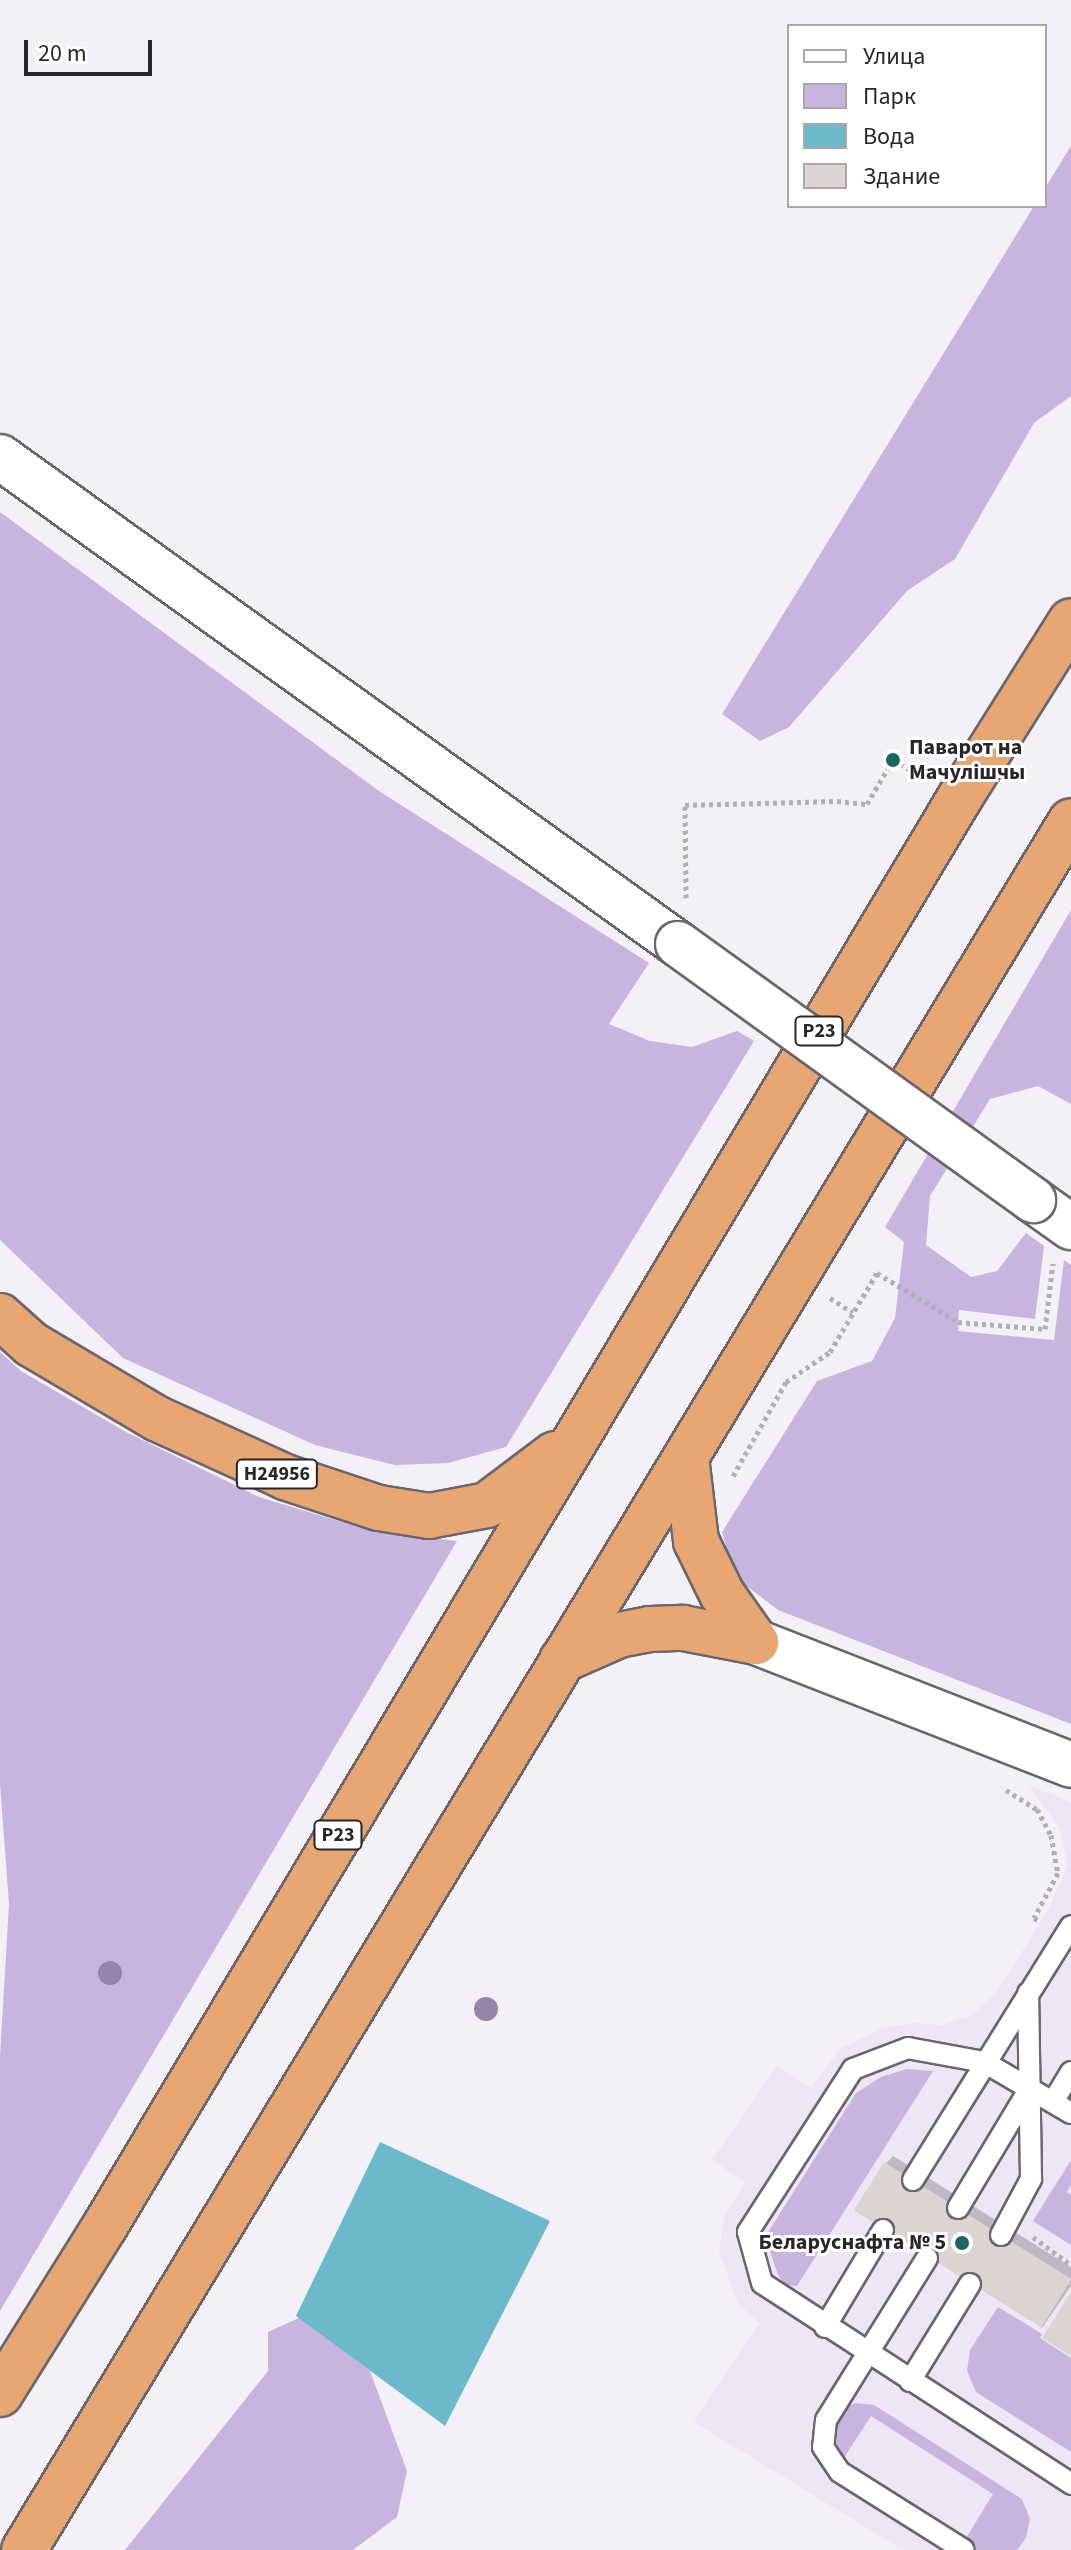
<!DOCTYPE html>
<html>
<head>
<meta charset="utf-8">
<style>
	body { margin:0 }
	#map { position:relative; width:1071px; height:2550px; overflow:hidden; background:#f3f0f7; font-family:"Source Sans 3",sans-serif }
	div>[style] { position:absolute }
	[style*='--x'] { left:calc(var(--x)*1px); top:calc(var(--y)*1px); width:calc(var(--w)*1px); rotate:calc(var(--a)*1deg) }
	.built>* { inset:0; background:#ede6f5 }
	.green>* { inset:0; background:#c8b5df }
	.water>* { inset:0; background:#6cb9cc }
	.shadow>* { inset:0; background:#0003 }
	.building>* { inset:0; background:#dcd4d0; transform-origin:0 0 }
	.path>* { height:5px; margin-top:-2.5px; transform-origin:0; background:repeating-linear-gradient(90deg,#b2afb5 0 4px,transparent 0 8px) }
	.roads { filter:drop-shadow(2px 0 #69666d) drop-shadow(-2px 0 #69666d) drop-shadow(0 2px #69666d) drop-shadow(0 -2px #69666d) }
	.service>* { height:20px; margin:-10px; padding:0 10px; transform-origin:10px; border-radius:10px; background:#fff }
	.tertiary>* { height:44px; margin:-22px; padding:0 22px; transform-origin:22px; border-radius:22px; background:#fff }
	.trunk>* { height:44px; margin:-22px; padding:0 22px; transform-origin:22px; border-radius:22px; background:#e8a673 }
	.bridges { filter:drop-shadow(2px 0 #69666d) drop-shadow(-2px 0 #69666d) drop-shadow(0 2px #69666d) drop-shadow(0 -2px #69666d) }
	.tertiary-bridge>* { height:44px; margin:-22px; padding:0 22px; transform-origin:22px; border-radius:22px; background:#fff }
	.trees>* { width:24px; height:24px; margin:-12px; border-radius:50%; background:#9884ab }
	.dots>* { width:22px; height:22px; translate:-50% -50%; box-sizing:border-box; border:4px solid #fff; border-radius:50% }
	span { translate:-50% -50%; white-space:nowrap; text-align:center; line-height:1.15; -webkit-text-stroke:6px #fff; paint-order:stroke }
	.shield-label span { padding:2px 6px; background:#fff; border:2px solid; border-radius:6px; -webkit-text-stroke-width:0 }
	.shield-label { font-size:20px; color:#282629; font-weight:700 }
	.poi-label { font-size:22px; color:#282629; font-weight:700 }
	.left { translate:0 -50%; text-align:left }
	.right { translate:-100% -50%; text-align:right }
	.legend { position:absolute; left:787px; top:24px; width:260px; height:184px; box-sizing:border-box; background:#fff; border:2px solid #a9a8a9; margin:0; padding:10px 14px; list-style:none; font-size:24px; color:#282629 }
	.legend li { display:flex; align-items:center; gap:16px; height:40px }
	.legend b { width:40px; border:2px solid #a9a8a9 }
	.scale { position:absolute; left:24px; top:40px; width:128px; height:36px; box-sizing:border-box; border:4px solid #282629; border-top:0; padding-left:10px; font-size:24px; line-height:28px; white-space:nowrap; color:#282629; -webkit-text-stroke:6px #fff; paint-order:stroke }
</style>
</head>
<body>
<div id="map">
	<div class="built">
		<i style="clip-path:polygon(1029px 1786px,1071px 1802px,1071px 2550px,903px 2550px,694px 2422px,760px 2323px,738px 2304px,719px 2251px,724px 2217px,745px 2182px,712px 2160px,777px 2066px,811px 2088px,840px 2049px,883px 2028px,913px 2023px,942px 2025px,971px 2016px,996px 1993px,1048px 1910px,1068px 1865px,1059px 1827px)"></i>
	</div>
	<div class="green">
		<i style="clip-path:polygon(1071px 146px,1071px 396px,1034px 423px,955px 559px,907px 591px,789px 727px,760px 741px,722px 714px,1034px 206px,1045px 206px,1045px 188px)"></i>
		<i style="clip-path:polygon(0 512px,379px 791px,649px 963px,609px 1024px,650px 1041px,692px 1047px,737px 1031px,754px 1041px,506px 1447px,448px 1463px,395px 1465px,315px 1445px,123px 1358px,0 1240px)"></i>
		<i style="clip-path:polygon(1071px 910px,1071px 1104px,1038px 1086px,990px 1099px,930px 1196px,926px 1245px,971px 1277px,997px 1271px,1026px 1233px,1044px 1246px,1035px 1319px,959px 1310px,958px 1331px,1054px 1340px,1064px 1260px,1071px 1265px,1071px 1724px,778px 1610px,735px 1577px,722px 1532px,817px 1381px,872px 1361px,895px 1318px,904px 1242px,885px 1227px)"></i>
		<i style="clip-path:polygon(0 1352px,21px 1371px,126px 1432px,259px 1497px,375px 1532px,457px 1541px,0 2311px,0 2057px,9px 1904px,0 1784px)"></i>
		<i style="clip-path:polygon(907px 2069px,933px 2071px,797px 2286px,786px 2285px,778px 2275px,765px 2237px,856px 2093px,881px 2077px)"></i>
		<i style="clip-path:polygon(1071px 2160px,1071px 2185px,1067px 2192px,1071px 2195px,1071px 2245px,1033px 2221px)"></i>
		<i style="clip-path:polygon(998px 2307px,1042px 2334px,1040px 2338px,1071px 2358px,1071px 2452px,976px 2392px,967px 2371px,970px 2350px)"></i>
		<i style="clip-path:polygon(301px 2317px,370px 2371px,407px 2471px,397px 2517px,353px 2550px,125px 2550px,268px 2371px,268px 2332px)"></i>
		<i style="clip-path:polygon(855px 2403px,874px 2405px,1022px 2499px,1030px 2519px,1026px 2538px,1017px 2550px,974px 2550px,963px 2543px,993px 2494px,871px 2416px,840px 2464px,828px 2449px,829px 2427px,840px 2410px)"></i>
	</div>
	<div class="water">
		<i style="clip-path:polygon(380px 2142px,550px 2221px,445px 2426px,296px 2316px)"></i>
	</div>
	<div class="shadow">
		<i style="clip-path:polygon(893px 2156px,1071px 2267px,1071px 2286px,1042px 2328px,886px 2163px)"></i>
	</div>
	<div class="building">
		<i style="left:884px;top:2162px;width:221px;height:57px;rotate:32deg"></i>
		<i style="clip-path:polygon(1071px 2292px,1071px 2356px,1042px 2338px)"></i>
	</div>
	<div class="path">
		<i style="--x:686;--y:898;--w:93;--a:-90.6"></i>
		<i style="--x:685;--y:805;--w:152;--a:-1.5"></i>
		<i style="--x:837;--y:801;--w:30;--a:6"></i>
		<i style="--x:867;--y:804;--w:51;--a:-59.4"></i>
		<i style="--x:893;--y:760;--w:36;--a:30"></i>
		<i style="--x:830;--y:1298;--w:27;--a:33"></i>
		<i style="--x:733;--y:1476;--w:108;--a:-60.6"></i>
		<i style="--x:786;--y:1382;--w:53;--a:-34.3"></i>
		<i style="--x:830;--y:1352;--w:92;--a:-59.3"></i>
		<i style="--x:877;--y:1273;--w:95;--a:31.2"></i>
		<i style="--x:958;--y:1322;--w:87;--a:4.6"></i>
		<i style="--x:1045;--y:1329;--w:66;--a:-83.1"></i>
		<i style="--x:1006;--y:1790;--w:36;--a:32"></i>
		<i style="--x:1037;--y:1809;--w:30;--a:62"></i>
		<i style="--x:1051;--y:1835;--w:39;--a:80"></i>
		<i style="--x:1058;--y:1873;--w:51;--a:118.1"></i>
		<i style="--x:1034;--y:1918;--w:7;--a:27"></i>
		<i style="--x:1033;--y:2237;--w:47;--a:36.4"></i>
	</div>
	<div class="roads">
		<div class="service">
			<i style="--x:1053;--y:2102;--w:35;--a:-59"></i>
			<i style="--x:1071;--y:2113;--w:101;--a:-149.6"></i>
			<i style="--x:984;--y:2062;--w:77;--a:-169.6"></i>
			<i style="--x:908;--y:2048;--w:59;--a:159.1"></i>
			<i style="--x:853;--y:2069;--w:194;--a:122.8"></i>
			<i style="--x:748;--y:2232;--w:53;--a:74.6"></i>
			<i style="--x:762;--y:2283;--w:369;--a:33"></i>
			<i style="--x:913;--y:2180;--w:299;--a:-58.1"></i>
			<i style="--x:958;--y:2208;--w:140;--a:-59"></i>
			<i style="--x:1001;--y:2235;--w:64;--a:-61.8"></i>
			<i style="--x:1031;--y:2179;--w:186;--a:-90.9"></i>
			<i style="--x:927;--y:2258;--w:191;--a:121.9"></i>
			<i style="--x:826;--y:2420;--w:27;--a:96"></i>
			<i style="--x:823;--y:2447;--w:30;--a:56"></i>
			<i style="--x:840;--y:2472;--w:146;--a:32.2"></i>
			<i style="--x:825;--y:2327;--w:113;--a:-59.1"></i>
			<i style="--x:910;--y:2381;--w:114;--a:-58.3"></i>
		</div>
		<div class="tertiary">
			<i style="--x:0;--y:457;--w:835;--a:35.69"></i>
			<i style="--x:1033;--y:1200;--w:47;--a:35.4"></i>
			<i style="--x:756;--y:1642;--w:338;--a:21.3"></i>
		</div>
		<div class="trunk">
			<i style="--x:0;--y:1316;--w:42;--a:42.1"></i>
			<i style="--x:31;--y:1344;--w:147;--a:30.6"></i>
			<i style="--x:158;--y:1419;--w:140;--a:24.5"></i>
			<i style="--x:285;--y:1477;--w:99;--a:18.3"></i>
			<i style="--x:379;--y:1508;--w:51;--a:9.1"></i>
			<i style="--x:429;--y:1516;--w:59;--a:-10.7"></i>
			<i style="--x:487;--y:1505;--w:85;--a:-36.9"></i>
			<i style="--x:686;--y:1457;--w:85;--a:83.2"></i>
			<i style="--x:696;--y:1541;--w:59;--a:63.9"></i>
			<i style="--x:722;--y:1594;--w:59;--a:54.7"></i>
			<i style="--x:562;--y:1660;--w:62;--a:-23.7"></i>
			<i style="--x:619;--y:1635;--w:32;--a:-11"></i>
			<i style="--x:650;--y:1629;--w:33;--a:-2"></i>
			<i style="--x:683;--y:1628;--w:74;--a:10.9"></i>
			<i style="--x:0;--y:2394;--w:198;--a:-58"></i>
			<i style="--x:105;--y:2226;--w:1663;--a:-59.1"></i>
			<i style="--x:959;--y:799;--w:210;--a:-57.8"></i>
			<i style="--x:24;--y:2550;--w:2021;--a:-58.8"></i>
		</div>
	</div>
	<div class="bridges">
		<div class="tertiary-bridge">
			<i style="--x:678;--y:944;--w:438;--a:35.8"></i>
		</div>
	</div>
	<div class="trees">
		<i style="left:110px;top:1973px"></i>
		<i style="left:486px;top:2009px"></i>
	</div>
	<div class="dots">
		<i style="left:893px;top:760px;background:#1a6762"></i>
		<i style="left:962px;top:2243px;background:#1a6762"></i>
	</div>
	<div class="shield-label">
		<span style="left:819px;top:1031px">Р23</span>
		<span style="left:277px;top:1474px">Н24956</span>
		<span style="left:338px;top:1835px">Р23</span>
	</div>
	<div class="poi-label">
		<span class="left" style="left:909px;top:760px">Паварот на<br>Мачулішчы</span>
		<span class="right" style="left:946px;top:2243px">Беларуснафта № 5</span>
	</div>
	<ul class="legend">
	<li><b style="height:10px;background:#fff"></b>Улица</li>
	<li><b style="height:22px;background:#c8b5df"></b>Парк</li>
	<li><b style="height:22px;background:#6cb9cc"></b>Вода</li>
	<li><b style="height:22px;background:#dcd4d0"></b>Здание</li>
	</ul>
	<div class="scale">20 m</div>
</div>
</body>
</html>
